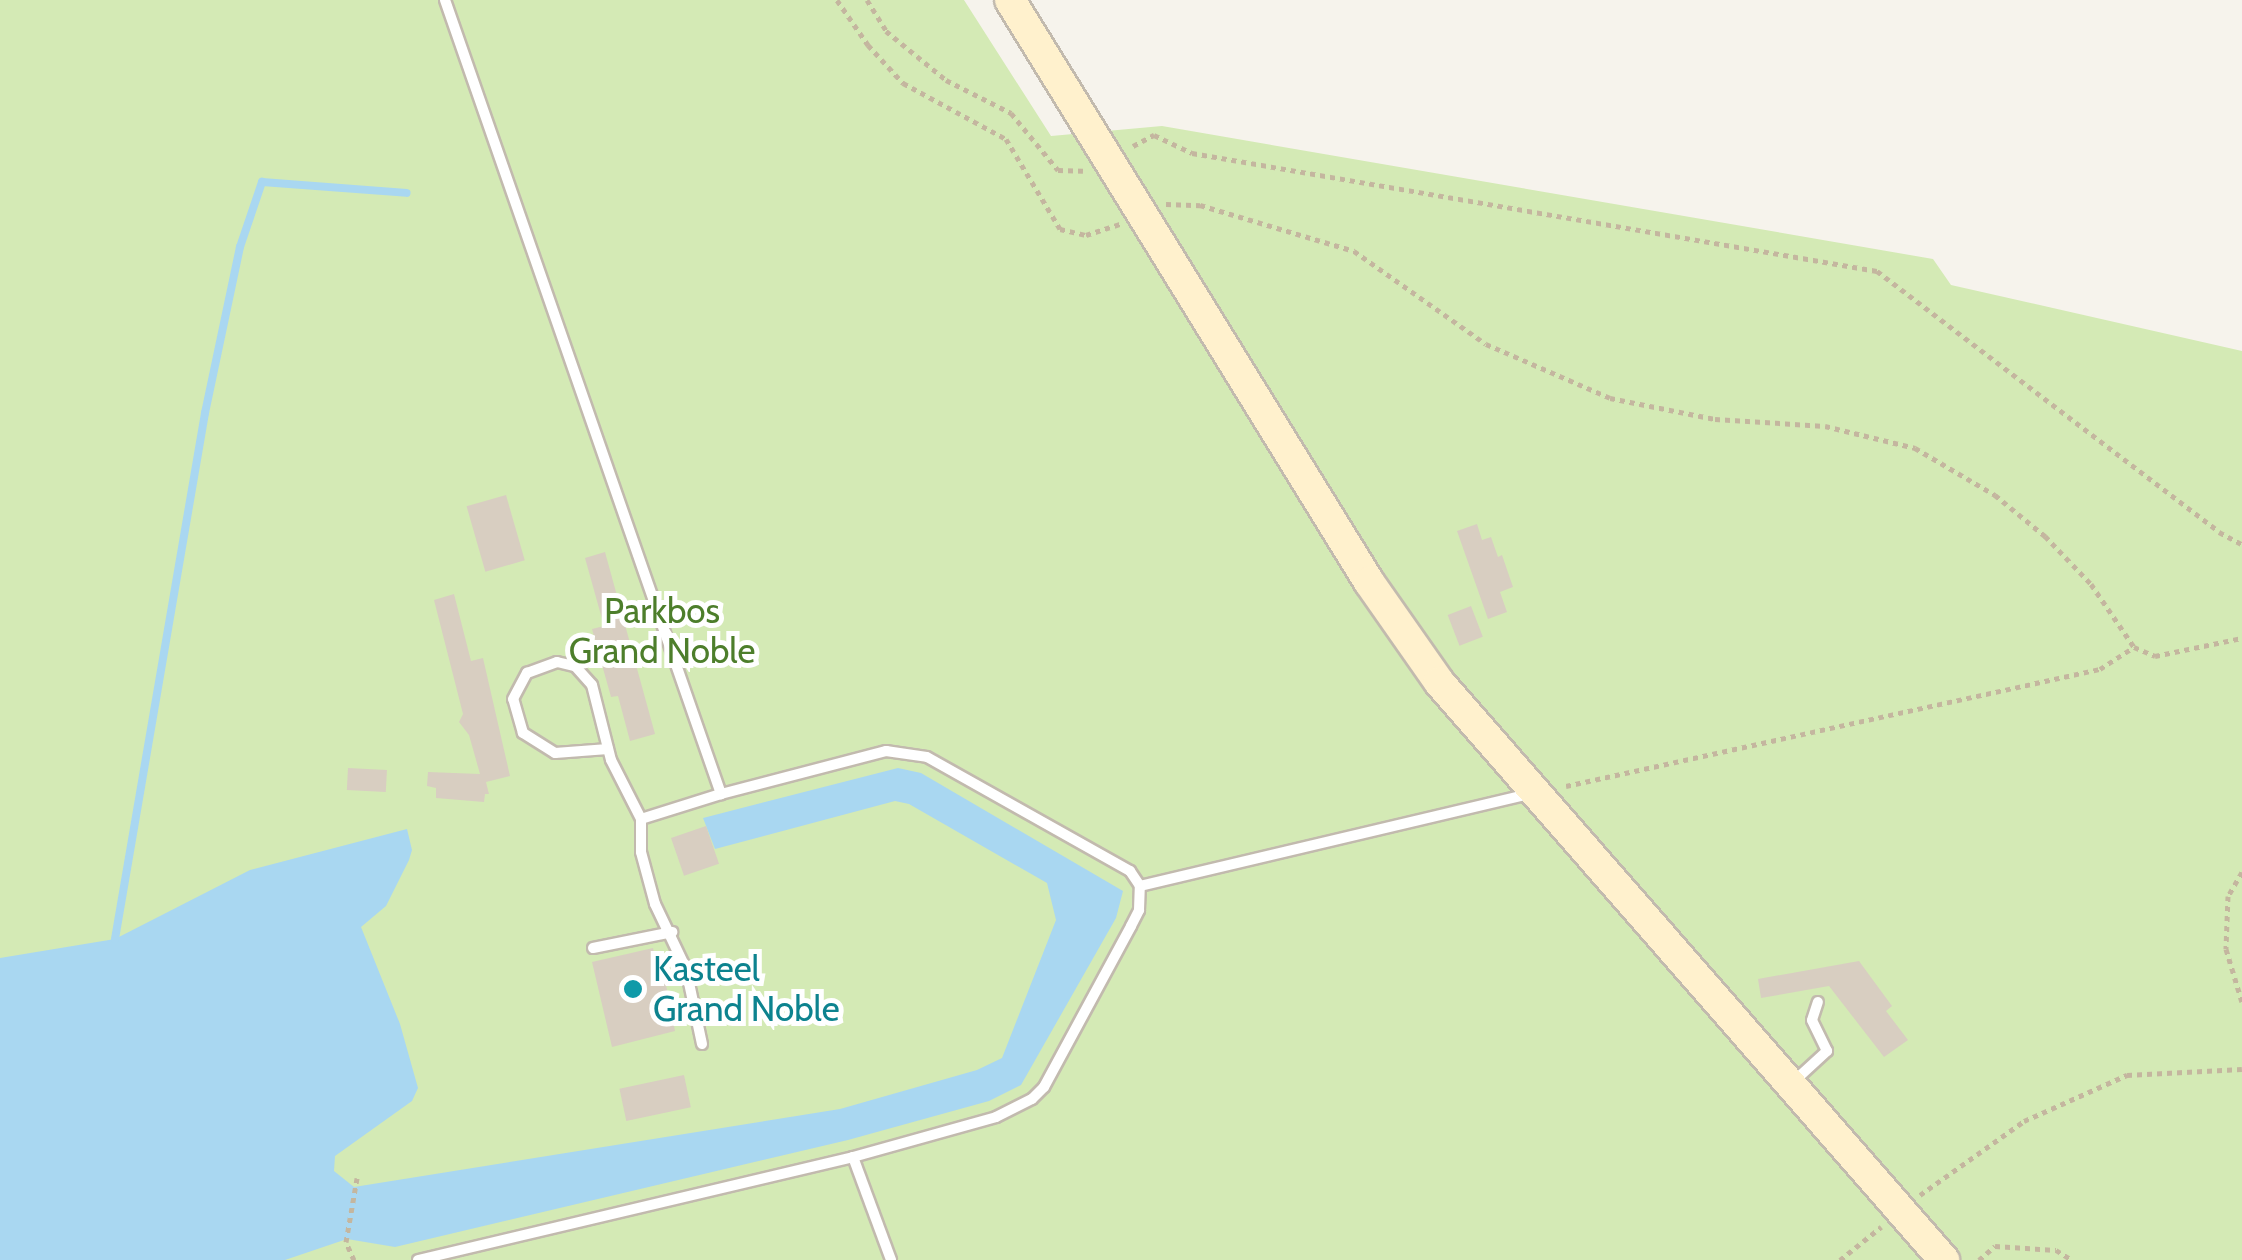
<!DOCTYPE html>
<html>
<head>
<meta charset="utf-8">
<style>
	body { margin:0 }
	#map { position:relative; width:2242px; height:1260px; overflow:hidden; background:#f6f3ec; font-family:Cabin,sans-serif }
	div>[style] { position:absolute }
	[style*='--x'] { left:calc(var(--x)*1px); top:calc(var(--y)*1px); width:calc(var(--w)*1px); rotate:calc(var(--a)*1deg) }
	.green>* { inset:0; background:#d4eab5 }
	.water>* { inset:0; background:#a9d7f1 }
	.stream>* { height:8px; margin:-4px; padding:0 4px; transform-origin:4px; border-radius:4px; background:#a9d7f1 }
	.building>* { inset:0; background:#d8cec1; transform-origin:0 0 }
	.path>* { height:5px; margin-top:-2.5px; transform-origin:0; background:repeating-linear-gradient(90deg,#c4b69f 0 5px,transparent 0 10px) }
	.roads { filter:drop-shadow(2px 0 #c2baae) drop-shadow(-2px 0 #c2baae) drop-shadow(0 2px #c2baae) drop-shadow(0 -2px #c2baae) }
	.lane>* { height:10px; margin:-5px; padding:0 5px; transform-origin:5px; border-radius:5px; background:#fff }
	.secondary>* { height:30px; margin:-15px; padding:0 15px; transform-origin:15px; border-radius:15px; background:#fff1cd }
	.dots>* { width:28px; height:28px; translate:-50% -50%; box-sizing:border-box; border:5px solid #fff; border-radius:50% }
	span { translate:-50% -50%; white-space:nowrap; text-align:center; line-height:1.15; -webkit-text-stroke:10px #fff; paint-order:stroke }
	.park-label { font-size:35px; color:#4d7e2b }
	.culture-label { font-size:35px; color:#0d838f }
	.left { translate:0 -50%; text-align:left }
</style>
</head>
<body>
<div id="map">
	<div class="green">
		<i style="clip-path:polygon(0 0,964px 0,1051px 136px,1162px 126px,1933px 259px,1951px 285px,2242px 351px,2242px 1260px,0 1260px)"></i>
	</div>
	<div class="water">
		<i style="clip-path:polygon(898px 768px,921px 773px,1123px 891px,1116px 918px,1021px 1085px,989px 1101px,848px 1140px,395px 1247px,347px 1239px,285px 1260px,0 1260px,0 958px,115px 939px,250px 870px,407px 829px,412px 850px,409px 860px,386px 906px,361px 927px,400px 1024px,418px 1088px,412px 1101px,335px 1156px,334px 1171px,354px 1187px,840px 1109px,977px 1070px,1002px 1058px,1056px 920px,1047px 883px,909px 804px,895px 801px,715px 849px,703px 818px)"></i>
	</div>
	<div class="stream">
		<i style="--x:115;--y:939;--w:534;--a:-80.29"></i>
		<i style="--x:205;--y:413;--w:170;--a:-78.1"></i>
		<i style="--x:240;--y:247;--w:69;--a:-71.3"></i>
		<i style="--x:262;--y:182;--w:145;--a:4.3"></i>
	</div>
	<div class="building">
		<i style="left:506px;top:495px;width:68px;height:41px;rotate:74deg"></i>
		<i style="clip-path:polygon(1477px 524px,1482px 540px,1491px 537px,1498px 557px,1502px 555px,1513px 587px,1500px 592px,1507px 612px,1488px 619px,1457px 531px)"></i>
		<i style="clip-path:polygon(605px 552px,655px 734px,630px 741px,618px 696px,611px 697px,592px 629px,604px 626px,585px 558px)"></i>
		<i style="clip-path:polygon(454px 594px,471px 661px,483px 658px,510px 776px,486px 782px,489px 794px,485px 794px,484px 802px,436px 798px,436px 788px,427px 786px,428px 772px,480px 774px,469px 735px,459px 722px,463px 714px,434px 600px)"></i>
		<i style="left:1471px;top:606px;width:33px;height:25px;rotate:69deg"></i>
		<i style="left:348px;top:768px;width:39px;height:22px;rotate:3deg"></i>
		<i style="left:706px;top:826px;width:40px;height:37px;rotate:71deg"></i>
		<i style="clip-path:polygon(653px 948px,658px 970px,663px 969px,675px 1031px,612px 1047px,592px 962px)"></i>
		<i style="clip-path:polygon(1859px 961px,1892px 1006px,1886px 1011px,1908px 1040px,1884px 1057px,1829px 986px,1761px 998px,1758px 979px)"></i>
		<i style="left:684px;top:1075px;width:33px;height:66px;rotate:78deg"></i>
	</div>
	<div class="path">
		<i style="--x:837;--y:0;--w:55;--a:55.4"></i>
		<i style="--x:868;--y:45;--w:52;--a:47.4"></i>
		<i style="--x:903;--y:83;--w:117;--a:28.5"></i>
		<i style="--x:1006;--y:139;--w:105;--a:59"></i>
		<i style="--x:1060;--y:229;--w:27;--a:13"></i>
		<i style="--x:1086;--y:235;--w:36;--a:-18"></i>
		<i style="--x:867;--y:0;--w:36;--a:58"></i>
		<i style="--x:886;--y:31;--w:77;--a:39.2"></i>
		<i style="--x:946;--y:80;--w:73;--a:26.9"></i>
		<i style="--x:1011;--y:113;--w:74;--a:50.5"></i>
		<i style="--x:1058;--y:170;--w:25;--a:2"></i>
		<i style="--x:1133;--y:146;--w:24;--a:-28"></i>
		<i style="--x:1154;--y:135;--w:42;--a:25.3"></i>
		<i style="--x:1192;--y:153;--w:695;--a:9.77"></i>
		<i style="--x:1877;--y:271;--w:430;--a:37.3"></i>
		<i style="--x:2219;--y:532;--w:26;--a:28"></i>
		<i style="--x:1166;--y:204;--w:34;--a:2"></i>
		<i style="--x:1200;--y:205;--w:161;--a:16.6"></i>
		<i style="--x:1354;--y:251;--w:161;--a:35.2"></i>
		<i style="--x:1486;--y:344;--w:135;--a:23.5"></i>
		<i style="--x:1610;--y:398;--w:107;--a:11.3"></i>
		<i style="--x:1715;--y:419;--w:110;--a:3.6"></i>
		<i style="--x:1825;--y:426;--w:93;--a:13.7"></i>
		<i style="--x:1915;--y:448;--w:93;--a:30.4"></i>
		<i style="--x:1995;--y:495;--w:65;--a:39.4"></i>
		<i style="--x:2045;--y:536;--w:66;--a:46.2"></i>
		<i style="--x:2091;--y:584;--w:76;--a:55.7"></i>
		<i style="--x:2134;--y:647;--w:23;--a:23"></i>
		<i style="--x:2155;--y:656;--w:89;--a:-11.7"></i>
		<i style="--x:1566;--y:786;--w:547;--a:-12.36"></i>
		<i style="--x:2100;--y:669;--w:40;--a:-32.9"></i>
		<i style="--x:2242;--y:872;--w:28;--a:120"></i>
		<i style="--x:2228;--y:896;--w:53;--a:92.2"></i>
		<i style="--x:2226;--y:949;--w:55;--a:73.2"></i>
		<i style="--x:1920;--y:1195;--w:128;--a:-35.4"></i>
		<i style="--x:2024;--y:1121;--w:113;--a:-24.1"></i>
		<i style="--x:2127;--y:1075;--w:115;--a:-3"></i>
		<i style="--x:354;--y:1260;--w:20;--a:-114"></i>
		<i style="--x:346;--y:1242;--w:65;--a:-80.2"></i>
		<i style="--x:1840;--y:1260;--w:53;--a:-38.8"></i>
		<i style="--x:1979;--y:1260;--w:21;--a:-41"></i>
		<i style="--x:1995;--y:1246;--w:61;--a:3.8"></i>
		<i style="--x:2056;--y:1250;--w:19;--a:32"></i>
	</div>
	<div class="roads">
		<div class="lane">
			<i style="--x:445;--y:0;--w:841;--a:70.83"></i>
			<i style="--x:608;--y:749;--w:53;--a:175.7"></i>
			<i style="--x:555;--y:753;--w:38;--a:-148"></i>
			<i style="--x:523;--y:733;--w:35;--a:-106"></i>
			<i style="--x:513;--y:699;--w:30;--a:-62"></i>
			<i style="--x:527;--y:673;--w:32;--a:-20"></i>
			<i style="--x:557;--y:662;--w:18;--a:13"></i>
			<i style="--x:575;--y:666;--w:25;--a:48"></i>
			<i style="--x:592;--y:685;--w:77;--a:75.8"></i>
			<i style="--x:611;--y:760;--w:66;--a:63"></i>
			<i style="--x:593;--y:948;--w:81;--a:-11.4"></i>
			<i style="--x:702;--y:1044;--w:77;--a:-102"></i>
			<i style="--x:686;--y:969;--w:72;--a:-115.5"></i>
			<i style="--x:655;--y:904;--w:54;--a:-105.1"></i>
			<i style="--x:641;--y:852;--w:33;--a:-90"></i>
			<i style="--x:641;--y:819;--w:84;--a:-17.4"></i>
			<i style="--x:721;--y:794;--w:171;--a:-14.6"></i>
			<i style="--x:886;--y:751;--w:41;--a:8.3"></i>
			<i style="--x:927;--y:757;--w:233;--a:29.3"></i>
			<i style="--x:1130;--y:871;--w:18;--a:56"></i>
			<i style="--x:1140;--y:886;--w:401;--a:-13.3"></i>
			<i style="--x:1791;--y:1084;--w:49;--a:-42.5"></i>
			<i style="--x:1827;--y:1051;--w:34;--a:-116"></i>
			<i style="--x:1812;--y:1020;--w:19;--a:-72"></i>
			<i style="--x:853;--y:1157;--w:110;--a:69.7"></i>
			<i style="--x:418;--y:1260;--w:447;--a:-13.3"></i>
			<i style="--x:853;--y:1157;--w:148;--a:-15.6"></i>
			<i style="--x:996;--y:1117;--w:40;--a:-26.6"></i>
			<i style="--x:1032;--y:1099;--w:17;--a:-45"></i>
			<i style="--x:1044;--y:1087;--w:183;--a:-61.6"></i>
			<i style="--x:1131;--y:926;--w:18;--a:-63"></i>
			<i style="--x:1139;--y:910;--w:24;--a:-88"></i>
		</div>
		<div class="secondary">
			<i style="--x:1010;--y:0;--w:684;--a:58.33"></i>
			<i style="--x:1369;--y:582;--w:122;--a:55"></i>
			<i style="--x:1439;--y:682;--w:768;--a:48.86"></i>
		</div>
	</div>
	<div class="dots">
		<i style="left:633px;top:989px;background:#0f9aa8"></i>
	</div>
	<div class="park-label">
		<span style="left:662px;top:631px">Parkbos<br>Grand Noble</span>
	</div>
	<div class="culture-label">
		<span class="left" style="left:653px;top:989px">Kasteel<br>Grand Noble</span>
	</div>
</div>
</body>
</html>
